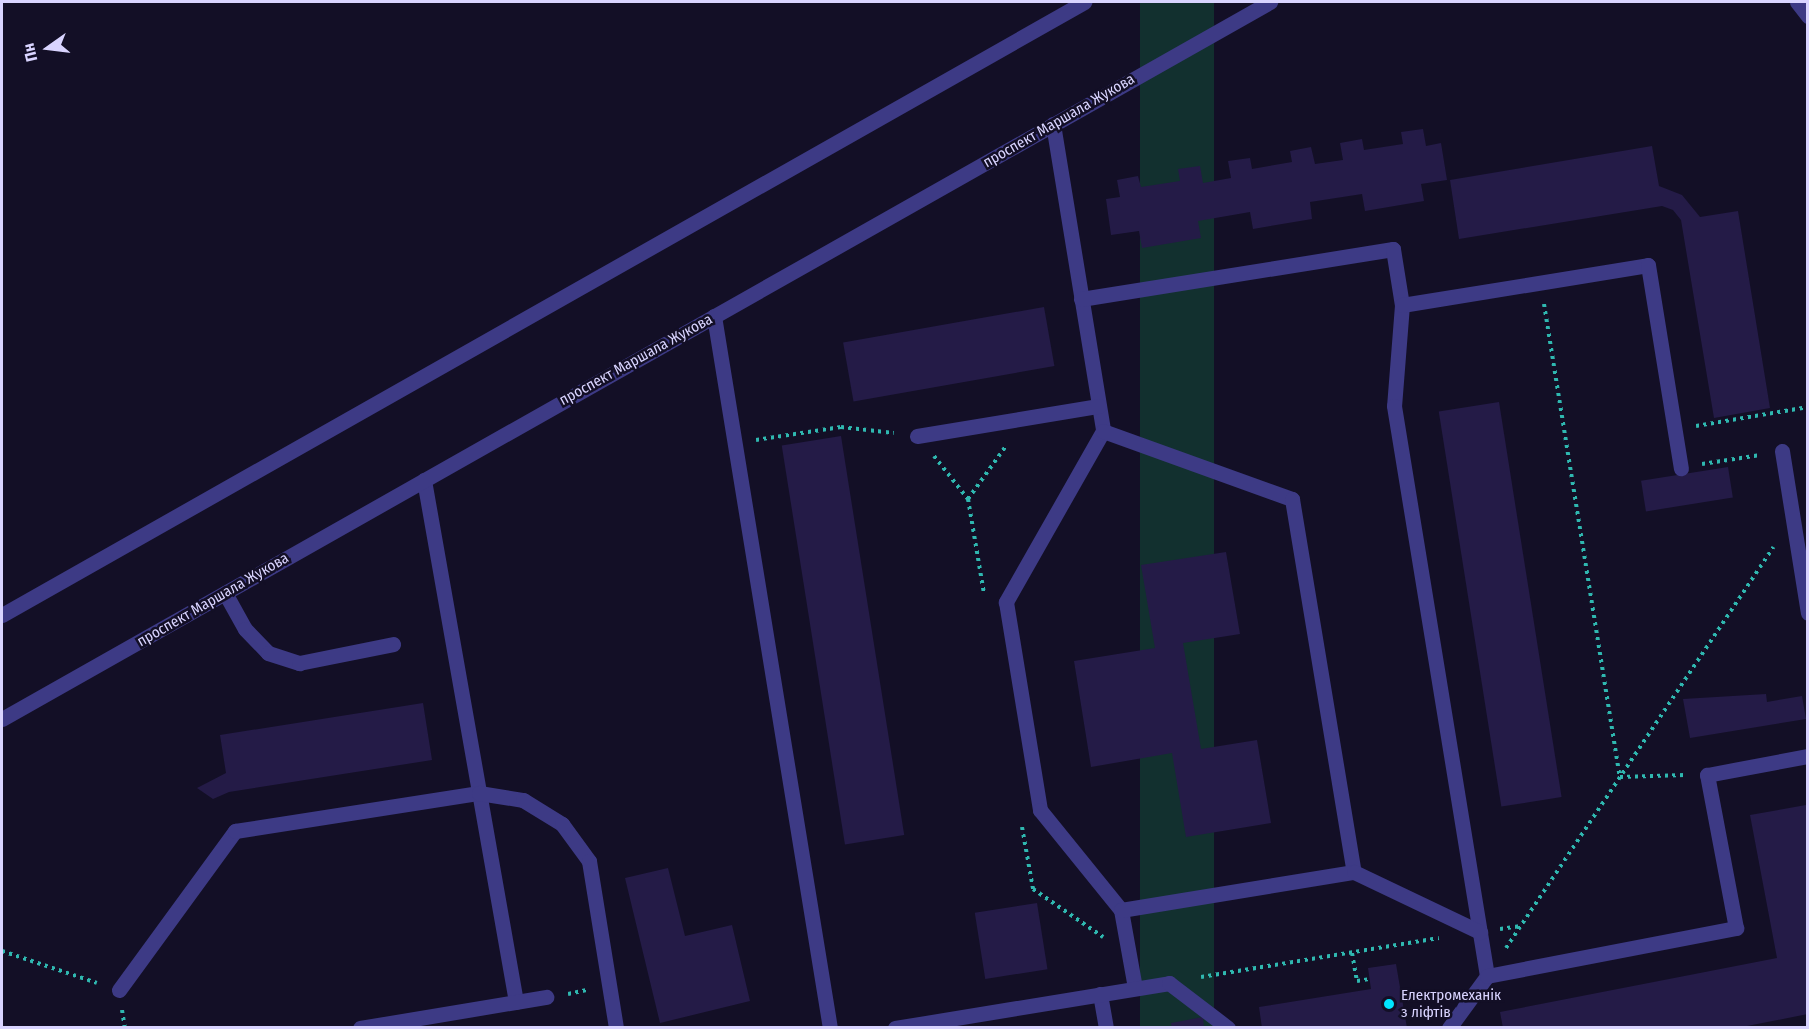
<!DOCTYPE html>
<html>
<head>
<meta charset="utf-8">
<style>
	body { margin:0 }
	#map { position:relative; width:1809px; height:1029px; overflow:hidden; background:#130f26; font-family:"Fira Sans Condensed",sans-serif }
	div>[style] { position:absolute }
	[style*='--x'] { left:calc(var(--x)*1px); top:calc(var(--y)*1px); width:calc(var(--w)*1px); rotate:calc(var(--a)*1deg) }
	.green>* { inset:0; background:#12302f; transform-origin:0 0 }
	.building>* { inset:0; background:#241b47; transform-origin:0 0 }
	.path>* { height:4px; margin-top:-2px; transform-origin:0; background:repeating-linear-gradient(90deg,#2fb8b0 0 3px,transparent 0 7.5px) }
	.minor>* { height:15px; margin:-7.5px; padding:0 7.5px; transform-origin:7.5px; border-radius:7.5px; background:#3d3a85 }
	.dots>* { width:16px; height:16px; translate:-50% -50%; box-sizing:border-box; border:3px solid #130f26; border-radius:50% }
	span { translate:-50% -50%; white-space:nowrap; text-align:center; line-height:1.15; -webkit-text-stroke:5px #130f26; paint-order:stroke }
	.street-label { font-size:15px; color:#d9d4ff }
	.poi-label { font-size:15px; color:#d9d4ff }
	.left { translate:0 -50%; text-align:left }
	.frame { position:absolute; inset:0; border:3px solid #d9d4ff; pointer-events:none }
	.north { position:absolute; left:18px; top:18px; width:60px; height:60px; -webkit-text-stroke:4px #130f26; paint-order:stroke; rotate:256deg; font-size:16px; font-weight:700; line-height:24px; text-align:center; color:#d9d4ff }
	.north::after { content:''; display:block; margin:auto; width:21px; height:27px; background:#d9d4ff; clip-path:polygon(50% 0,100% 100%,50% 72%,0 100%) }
</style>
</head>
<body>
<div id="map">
	<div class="green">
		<i style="left:1140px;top:2px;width:74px;height:1308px"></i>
	</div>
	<div class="building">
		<i style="clip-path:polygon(1423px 129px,1426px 146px,1441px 143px,1447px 180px,1421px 184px,1424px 201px,1365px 211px,1362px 194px,1310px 202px,1312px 219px,1253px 229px,1250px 212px,1198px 221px,1201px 238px,1142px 248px,1139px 231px,1111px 235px,1106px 199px,1120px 197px,1117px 180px,1138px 176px,1141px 187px,1180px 181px,1178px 169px,1200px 166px,1203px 183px,1231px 178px,1228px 161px,1250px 158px,1252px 169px,1292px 162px,1290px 151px,1311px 147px,1315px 164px,1343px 160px,1340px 143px,1362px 139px,1364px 150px,1403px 144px,1401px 132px)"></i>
		<i style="clip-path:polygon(1652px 146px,1659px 186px,1682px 195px,1700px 217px,1738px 211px,1770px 408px,1714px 418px,1681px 220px,1673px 210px,1662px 206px,1459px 239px,1450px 180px)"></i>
		<i style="left:1044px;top:307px;width:60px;height:204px;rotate:80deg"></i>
		<i style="left:1499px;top:402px;width:400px;height:61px;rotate:81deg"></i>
		<i style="left:841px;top:436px;width:404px;height:60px;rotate:81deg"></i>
		<i style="left:1728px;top:467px;width:31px;height:88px;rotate:81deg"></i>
		<i style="clip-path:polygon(1226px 552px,1240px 634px,1183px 643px,1201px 749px,1257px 740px,1271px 823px,1186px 837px,1172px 753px,1091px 767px,1074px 661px,1155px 648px,1141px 565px)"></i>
		<i style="clip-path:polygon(1766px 694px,1767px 702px,1802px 696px,1806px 719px,1690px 738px,1683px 699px)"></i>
		<i style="clip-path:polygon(423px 703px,432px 760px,229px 792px,213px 799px,197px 788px,226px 773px,220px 735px)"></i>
		<i style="clip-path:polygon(1806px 805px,1808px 1014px,1737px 1028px,1503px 1028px,1500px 1012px,1777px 958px,1750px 815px)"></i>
		<i style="clip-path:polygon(668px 868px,685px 936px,732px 925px,750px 1001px,660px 1023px,625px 878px)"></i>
		<i style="left:1037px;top:903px;width:67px;height:63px;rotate:81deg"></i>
		<i style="clip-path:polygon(1396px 964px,1407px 1028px,1262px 1028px,1259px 1007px,1371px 989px,1368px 968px)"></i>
		<i style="clip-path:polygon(1203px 1017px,1204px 1028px,1172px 1028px,1171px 1023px)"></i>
	</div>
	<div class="path">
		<i style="--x:1544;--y:304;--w:479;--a:80.9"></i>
		<i style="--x:1620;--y:777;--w:65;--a:-1.8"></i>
		<i style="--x:1696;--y:426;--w:114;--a:-9.6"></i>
		<i style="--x:756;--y:440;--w:86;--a:-8.7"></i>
		<i style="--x:841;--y:427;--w:53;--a:6.5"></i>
		<i style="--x:934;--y:456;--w:55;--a:51.7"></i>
		<i style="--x:968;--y:499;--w:96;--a:80.4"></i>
		<i style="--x:1702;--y:464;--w:59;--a:-8.8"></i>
		<i style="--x:968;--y:499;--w:65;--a:-54.4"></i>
		<i style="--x:1022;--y:827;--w:63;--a:79.9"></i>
		<i style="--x:1033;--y:889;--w:85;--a:34.4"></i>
		<i style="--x:1500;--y:929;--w:21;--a:-8"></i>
		<i style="--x:1506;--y:948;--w:482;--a:-56.3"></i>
		<i style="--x:2;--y:951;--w:100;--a:18.6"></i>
		<i style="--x:1352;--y:953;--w:28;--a:80"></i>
		<i style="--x:1357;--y:981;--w:12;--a:-9"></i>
		<i style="--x:1201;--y:977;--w:241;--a:-9.3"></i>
		<i style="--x:568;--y:994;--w:19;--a:-12"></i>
		<i style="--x:122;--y:1010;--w:18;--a:81"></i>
	</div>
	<div class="minor">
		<i style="--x:1797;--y:2;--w:18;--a:52"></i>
		<i style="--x:1053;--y:124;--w:311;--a:80.7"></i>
		<i style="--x:1103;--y:431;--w:197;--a:119.6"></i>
		<i style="--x:1006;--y:602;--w:211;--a:80.7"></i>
		<i style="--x:1040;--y:810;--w:129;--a:51"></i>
		<i style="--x:1121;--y:910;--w:79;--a:79.8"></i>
		<i style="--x:1081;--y:299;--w:316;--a:-9.1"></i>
		<i style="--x:1393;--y:249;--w:57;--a:80.9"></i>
		<i style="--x:1402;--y:305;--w:101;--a:94.5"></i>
		<i style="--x:1394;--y:406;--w:578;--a:80.73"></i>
		<i style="--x:1402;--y:305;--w:249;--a:-9.2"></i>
		<i style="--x:1648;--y:265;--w:206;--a:80.8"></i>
		<i style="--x:714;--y:316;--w:721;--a:80.75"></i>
		<i style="--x:1103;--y:431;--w:201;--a:19.8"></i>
		<i style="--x:1292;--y:499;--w:378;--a:80.6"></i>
		<i style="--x:917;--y:436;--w:184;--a:-9.4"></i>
		<i style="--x:1782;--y:451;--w:164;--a:80.9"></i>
		<i style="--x:424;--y:480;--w:530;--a:80"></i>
		<i style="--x:225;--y:593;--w:41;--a:60.9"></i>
		<i style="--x:245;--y:629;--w:33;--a:46"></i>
		<i style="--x:268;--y:653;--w:33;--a:18"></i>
		<i style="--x:299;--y:663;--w:96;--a:-11.4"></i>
		<i style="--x:2;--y:615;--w:1244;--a:-29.53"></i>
		<i style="--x:2;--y:719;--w:1457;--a:-29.49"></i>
		<i style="--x:1121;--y:910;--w:236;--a:-9.3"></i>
		<i style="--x:1354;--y:872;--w:140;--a:25.5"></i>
		<i style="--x:119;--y:990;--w:197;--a:-53.9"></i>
		<i style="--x:235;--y:831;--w:247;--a:-8.9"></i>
		<i style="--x:479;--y:793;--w:45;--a:9"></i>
		<i style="--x:523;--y:800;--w:46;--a:31.6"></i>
		<i style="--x:562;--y:824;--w:46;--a:53.9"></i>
		<i style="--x:589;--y:861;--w:169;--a:80.8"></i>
		<i style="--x:1100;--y:994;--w:35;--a:80"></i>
		<i style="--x:360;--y:1028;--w:189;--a:-9.5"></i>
		<i style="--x:895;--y:1028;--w:278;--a:-9.3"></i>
		<i style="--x:1169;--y:983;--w:74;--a:37.3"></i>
		<i style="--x:1449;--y:1028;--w:64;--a:-53.8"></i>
		<i style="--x:1487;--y:976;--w:254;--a:-10.9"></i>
		<i style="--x:1736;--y:928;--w:156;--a:-100.7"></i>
		<i style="--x:1707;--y:775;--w:103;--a:-10.7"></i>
	</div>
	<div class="dots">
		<i style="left:1389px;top:1004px;background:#00e5ff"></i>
	</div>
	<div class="street-label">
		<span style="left:1059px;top:121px;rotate:-30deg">проспект Маршала Жукова</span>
		<span style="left:636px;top:360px;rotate:-29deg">проспект Маршала Жукова</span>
		<span style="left:213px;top:600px;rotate:-30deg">проспект Маршала Жукова</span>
	</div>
	<div class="poi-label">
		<span class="left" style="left:1401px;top:1004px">Електромеханік<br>з ліфтів</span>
	</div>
	<div class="frame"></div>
	<div class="north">Пн</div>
</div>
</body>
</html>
